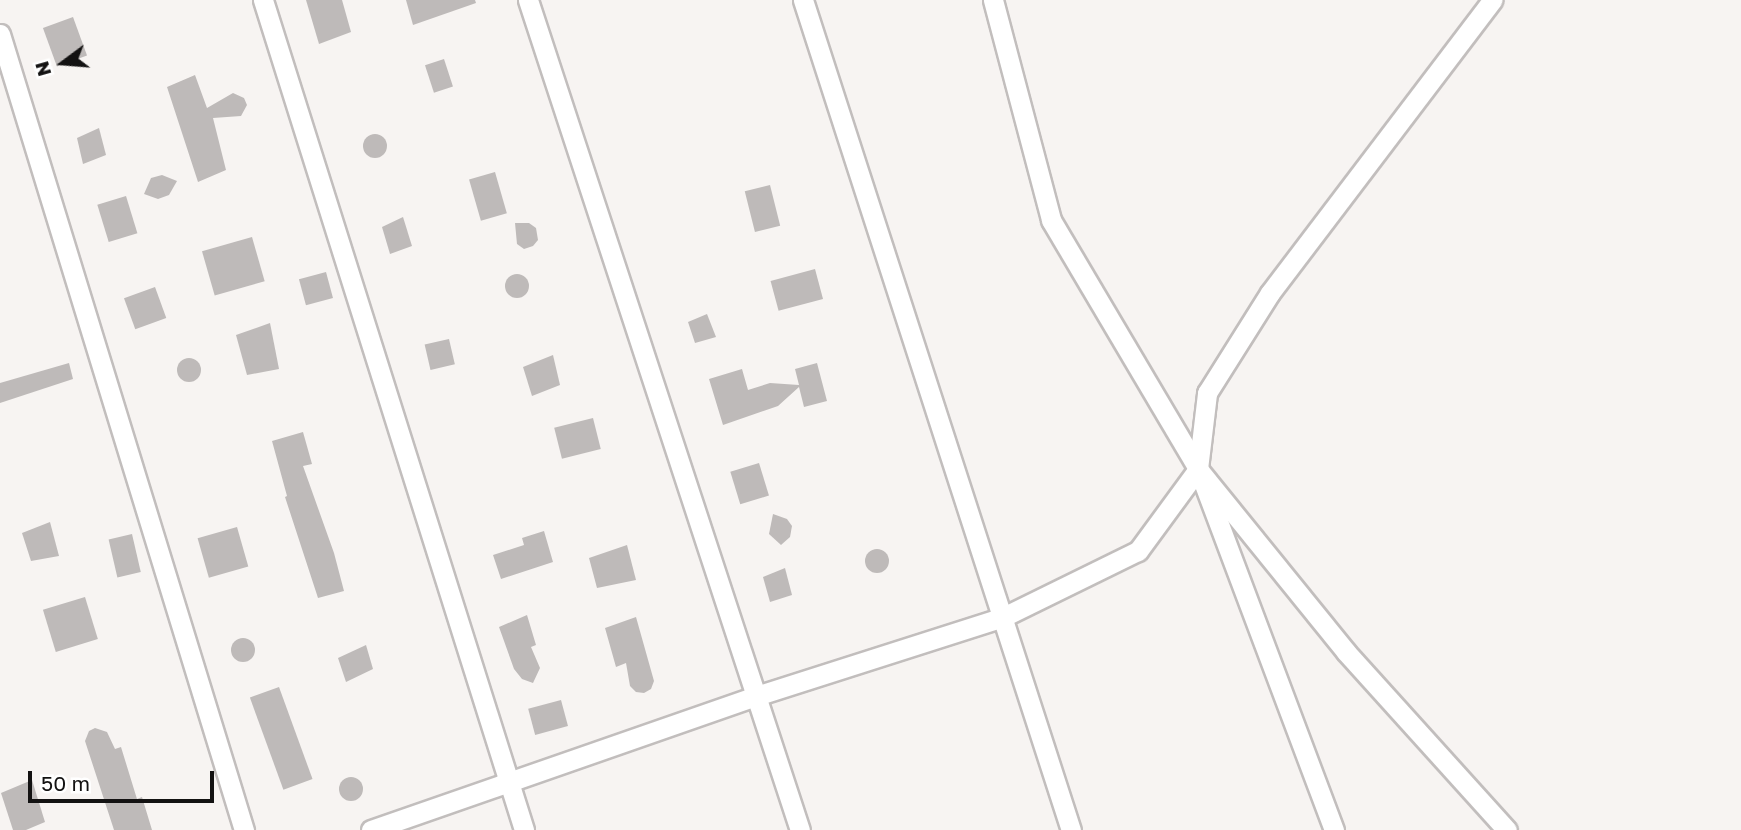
<!DOCTYPE html>
<html>
<head>
<meta charset="utf-8">
<style>
	body { margin:0 }
	#map { position:relative; width:1741px; height:830px; overflow:hidden; background:#f7f4f2; font-family:"Golos Text",sans-serif }
	div>[style] { position:absolute }
	[style*='--x'] { left:calc(var(--x)*1px); top:calc(var(--y)*1px); width:calc(var(--w)*1px); rotate:calc(var(--a)*1deg) }
	.building>* { inset:0; background:#bebab9; transform-origin:0 0 }
	.round { border-radius:50% }
	.roads { filter:drop-shadow(2px 0 #c2bebd) drop-shadow(-2px 0 #c2bebd) drop-shadow(0 2px #c2bebd) drop-shadow(0 -2px #c2bebd) }
	.street>* { height:19px; margin:-9.5px; padding:0 9.5px; transform-origin:9.5px; border-radius:9.5px; background:#fff }
	span { translate:-50% -50%; white-space:nowrap; text-align:center; line-height:1.15; -webkit-text-stroke:5px #fff; paint-order:stroke }
	.north { position:absolute; left:28px; top:28px; width:70px; height:70px; -webkit-text-stroke:5px #fff; paint-order:stroke; rotate:254deg; font-size:19px; font-weight:700; line-height:28px; text-align:center; color:#131212 }
	.north::after { content:''; display:block; margin:auto; width:24px; height:32px; background:#131212; clip-path:polygon(50% 0,100% 100%,50% 72%,0 100%) }
	.scale { position:absolute; left:28px; top:771px; width:186px; height:32px; box-sizing:border-box; border:4px solid #131212; border-top:0; padding-left:9px; font-size:21px; line-height:24px; white-space:nowrap; color:#131212; -webkit-text-stroke:5px #fff; paint-order:stroke }
</style>
</head>
<body>
<div id="map">
	<div class="building">
		<i style="clip-path:polygon(306px 0,342px 0,351px 32px,319px 44px)"></i>
		<i style="clip-path:polygon(406px 0,475px 0,476px 3px,413px 25px)"></i>
		<i style="left:73px;top:17px;width:41px;height:32px;rotate:70deg"></i>
		<i style="left:444px;top:59px;width:29px;height:20px;rotate:72deg"></i>
		<i style="clip-path:polygon(195px 75px,207px 108px,233px 93px,244px 98px,247px 105px,241px 116px,213px 118px,226px 170px,198px 182px,167px 87px)"></i>
		<i style="clip-path:polygon(99px 128px,106px 155px,83px 164px,77px 138px)"></i>
		<i class="round" style="left:363px;top:134px;width:24px;height:24px"></i>
		<i style="left:495px;top:172px;width:43px;height:27px;rotate:74deg"></i>
		<i style="clip-path:polygon(162px 175px,177px 181px,169px 195px,158px 199px,144px 194px,151px 178px)"></i>
		<i style="left:770px;top:185px;width:42px;height:26px;rotate:76deg"></i>
		<i style="left:126px;top:196px;width:39px;height:30px;rotate:73deg"></i>
		<i style="clip-path:polygon(403px 217px,412px 246px,390px 254px,382px 227px)"></i>
		<i style="clip-path:polygon(515px 223px,529px 223px,536px 228px,538px 240px,533px 246px,524px 249px,517px 244px)"></i>
		<i style="left:252px;top:237px;width:46px;height:52px;rotate:74deg"></i>
		<i style="left:815px;top:269px;width:31px;height:46px;rotate:75deg"></i>
		<i style="left:326px;top:272px;width:27px;height:28px;rotate:75deg"></i>
		<i class="round" style="left:505px;top:274px;width:24px;height:24px"></i>
		<i style="left:155px;top:287px;width:33px;height:33px;rotate:70deg"></i>
		<i style="clip-path:polygon(707px 314px,716px 337px,695px 343px,688px 322px)"></i>
		<i style="clip-path:polygon(270px 323px,279px 369px,247px 375px,236px 335px)"></i>
		<i style="left:449px;top:339px;width:26px;height:25px;rotate:77deg"></i>
		<i style="clip-path:polygon(553px 355px,560px 385px,532px 396px,523px 367px)"></i>
		<i class="round" style="left:177px;top:358px;width:24px;height:24px"></i>
		<i style="clip-path:polygon(69px 363px,73px 379px,0 403px,0 383px)"></i>
		<i style="clip-path:polygon(817px 363px,827px 401px,804px 407px,799px 387px,778px 406px,723px 425px,709px 379px,742px 369px,748px 390px,770px 383px,799px 385px,795px 369px)"></i>
		<i style="left:593px;top:418px;width:32px;height:40px;rotate:76deg"></i>
		<i style="clip-path:polygon(303px 432px,312px 464px,303px 466px,334px 553px,344px 591px,318px 598px,285px 497px,287px 496px,272px 441px)"></i>
		<i style="left:759px;top:463px;width:34px;height:30px;rotate:73deg"></i>
		<i style="clip-path:polygon(773px 514px,787px 519px,792px 526px,790px 537px,781px 545px,769px 534px)"></i>
		<i style="clip-path:polygon(50px 522px,59px 556px,31px 561px,22px 533px)"></i>
		<i style="left:237px;top:527px;width:41px;height:41px;rotate:74deg"></i>
		<i style="clip-path:polygon(544px 531px,553px 562px,501px 579px,493px 555px,524px 545px,522px 538px)"></i>
		<i style="left:132px;top:534px;width:39px;height:24px;rotate:77deg"></i>
		<i style="clip-path:polygon(627px 545px,636px 580px,597px 588px,589px 558px)"></i>
		<i class="round" style="left:865px;top:549px;width:24px;height:24px"></i>
		<i style="clip-path:polygon(785px 568px,792px 595px,770px 602px,763px 577px)"></i>
		<i style="left:85px;top:597px;width:44px;height:44px;rotate:73deg"></i>
		<i style="clip-path:polygon(527px 615px,536px 645px,531px 647px,540px 668px,533px 683px,522px 679px,514px 669px,499px 627px)"></i>
		<i style="clip-path:polygon(636px 617px,654px 681px,651px 689px,644px 693px,636px 692px,630px 686px,626px 663px,616px 667px,605px 628px)"></i>
		<i class="round" style="left:231px;top:638px;width:24px;height:24px"></i>
		<i style="clip-path:polygon(366px 645px,373px 669px,346px 682px,338px 658px)"></i>
		<i style="left:279px;top:687px;width:98px;height:31px;rotate:70deg"></i>
		<i style="left:561px;top:700px;width:27px;height:34px;rotate:75deg"></i>
		<i style="clip-path:polygon(95px 728px,107px 732px,115px 749px,121px 747px,137px 799px,142px 797px,152px 830px,114px 830px,85px 741px,89px 731px)"></i>
		<i class="round" style="left:339px;top:777px;width:24px;height:24px"></i>
		<i style="clip-path:polygon(32px 780px,45px 822px,26px 830px,13px 830px,1px 793px)"></i>
	</div>
	<div class="roads">
		<div class="street">
			<i style="--x:263;--y:0;--w:870;--a:72.54"></i>
			<i style="--x:528;--y:0;--w:873;--a:71.86"></i>
			<i style="--x:803;--y:0;--w:872;--a:72.11"></i>
			<i style="--x:993;--y:0;--w:228;--a:75.2"></i>
			<i style="--x:1051;--y:220;--w:289;--a:59.4"></i>
			<i style="--x:1198;--y:469;--w:235;--a:51"></i>
			<i style="--x:1346;--y:652;--w:240;--a:47.9"></i>
			<i style="--x:0;--y:34;--w:833;--a:72.96"></i>
			<i style="--x:371;--y:830;--w:408;--a:-19.2"></i>
			<i style="--x:756;--y:696;--w:259;--a:-17.7"></i>
			<i style="--x:1003;--y:617;--w:150;--a:-26.1"></i>
			<i style="--x:1138;--y:551;--w:102;--a:-53.8"></i>
			<i style="--x:1334;--y:830;--w:386;--a:-110.6"></i>
			<i style="--x:1198;--y:469;--w:77;--a:-83.2"></i>
			<i style="--x:1207;--y:393;--w:118;--a:-57.8"></i>
			<i style="--x:1270;--y:293;--w:368;--a:-52.8"></i>
		</div>
	</div>
	<div class="north">N</div>
	<div class="scale">50 m</div>
</div>
</body>
</html>
